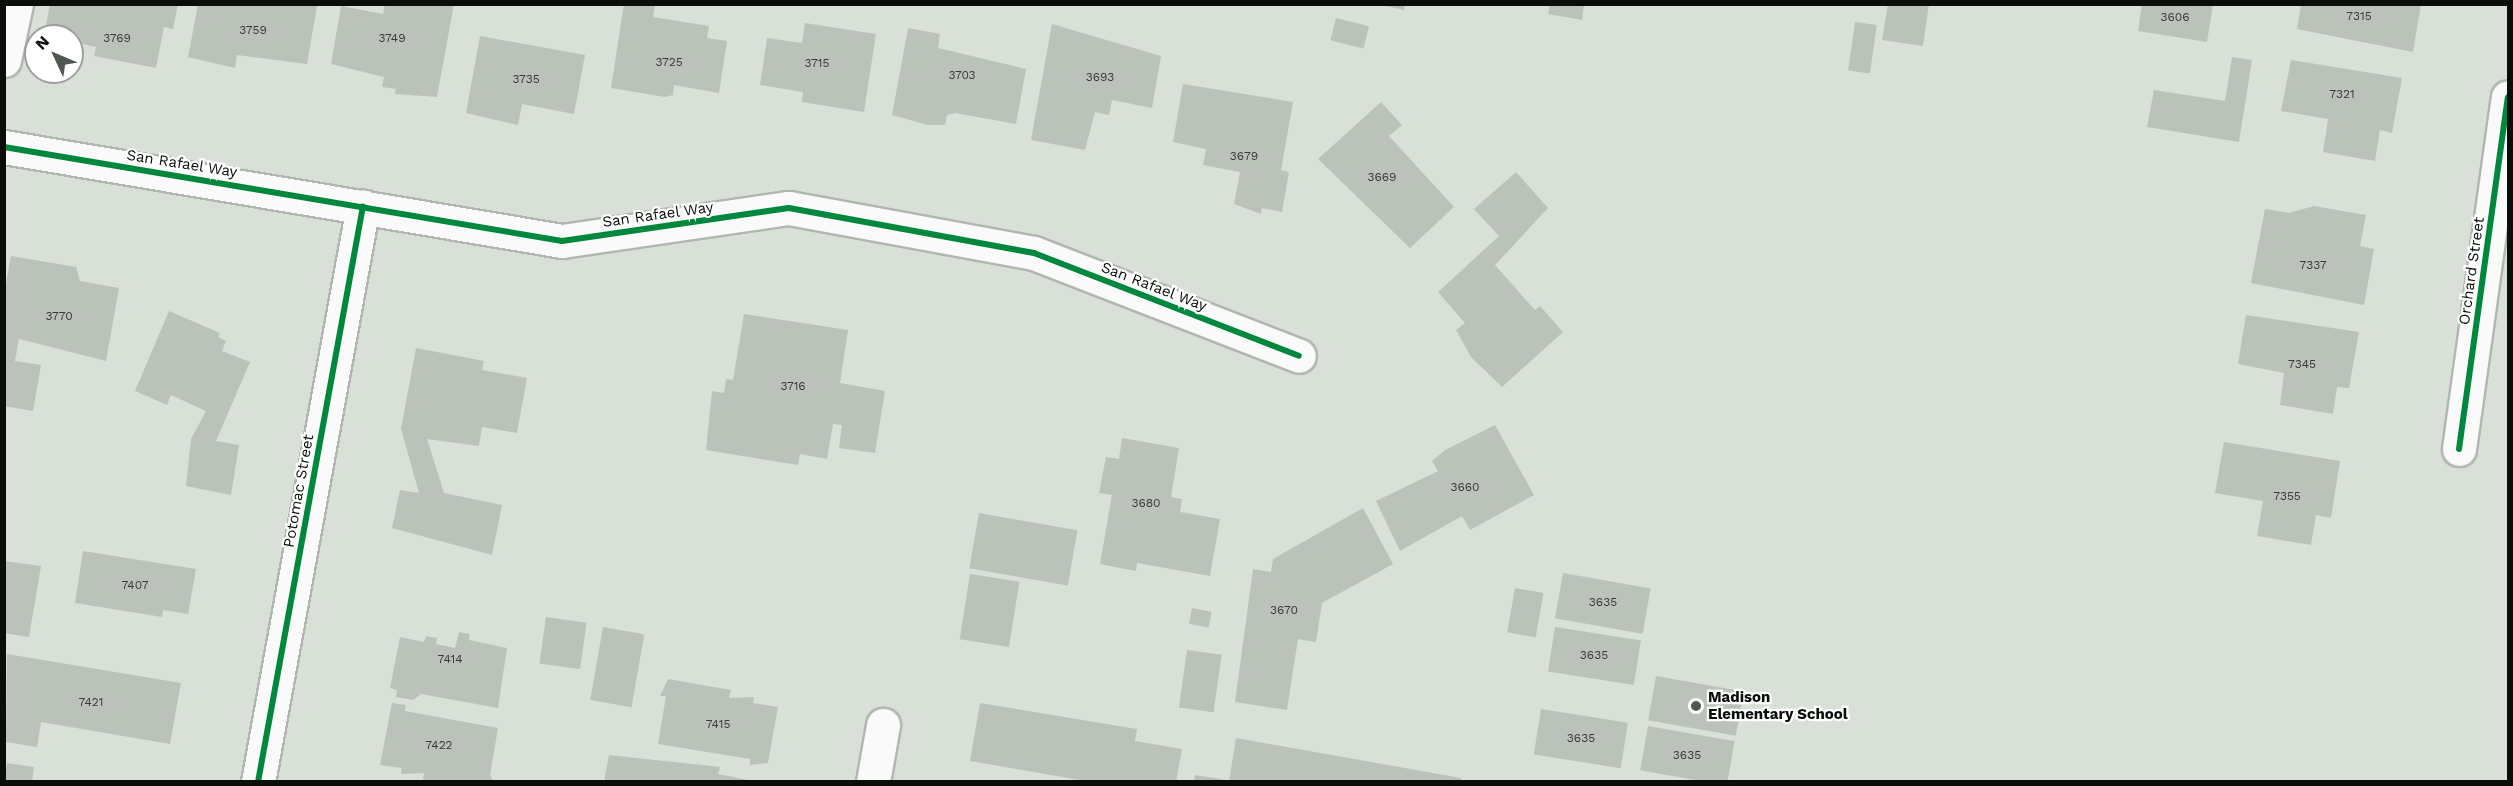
<!DOCTYPE html>
<html>
<head>
<meta charset="utf-8">
<style>
	body { margin:0 }
	#map { position:relative; width:2513px; height:786px; overflow:hidden; background:#d8e0d7; font-family:"Work Sans",sans-serif }
	div>[style] { position:absolute }
	[style*='--x'] { left:calc(var(--x)*1px); top:calc(var(--y)*1px); width:calc(var(--w)*1px); rotate:calc(var(--a)*1deg) }
	.building>* { inset:0; background:#bbc2ba; transform-origin:0 0 }
	.roads { filter:drop-shadow(2px 0 #b0b7af) drop-shadow(-2px 0 #b0b7af) drop-shadow(0 2px #b0b7af) drop-shadow(0 -2px #b0b7af) }
	.minor>* { height:33px; margin:-16.5px; padding:0 16.5px; transform-origin:16.5px; border-radius:16.5px; background:#f9faf9 }
	.cycleway>* { height:6px; margin:-3px; padding:0 3px; transform-origin:3px; border-radius:3px; background:#00873e }
	.dots>* { width:16px; height:16px; translate:-50% -50%; box-sizing:border-box; border:3px solid #fff; border-radius:50% }
	span { translate:-50% -50%; white-space:nowrap; text-align:center; line-height:1.15; -webkit-text-stroke:4.5px #fff; paint-order:stroke }
	.number-label { font-size:12px; color:#363b35 }
	.number-label span { -webkit-text-stroke-width:0 }
	.street-label { font-size:15px; color:#090e09 }
	.poi-label { font-size:15px; color:#090e09; font-weight:700 }
	.left { translate:0 -50%; text-align:left }
	.frame { position:absolute; inset:0; border:6px solid #090e09; pointer-events:none }
	.north { position:absolute; left:24px; top:24px; width:60px; height:60px; box-sizing:border-box; background:#fff; border:2px solid #9d9f9d; border-radius:50%; rotate:314deg; font-size:16px; font-weight:700; line-height:24px; text-align:center; color:#090e09 }
	.north::after { content:''; display:block; margin:auto; width:21px; height:27px; background:#515851; clip-path:polygon(50% 0,100% 100%,50% 72%,0 100%) }
</style>
</head>
<body>
<div id="map">
	<div class="building">
		<i style="clip-path:polygon(50px 4px,178px 4px,173px 29px,164px 27px,156px 68px,94px 56px,96px 47px,72px 42px,72px 36px,44px 36px)"></i>
		<i style="clip-path:polygon(198px 4px,317px 6px,307px 64px,237px 55px,235px 68px,188px 57px)"></i>
		<i style="clip-path:polygon(385px 4px,454px 4px,437px 97px,395px 94px,396px 89px,382px 87px,384px 77px,331px 64px,341px 6px,383px 14px)"></i>
		<i style="clip-path:polygon(624px 4px,655px 4px,653px 17px,709px 26px,707px 38px,727px 41px,719px 93px,674px 85px,673px 95px,665px 97px,611px 88px)"></i>
		<i style="clip-path:polygon(1378px 4px,1405px 4px,1404px 10px)"></i>
		<i style="clip-path:polygon(1550px 4px,1584px 4px,1582px 20px,1548px 14px)"></i>
		<i style="clip-path:polygon(1888px 4px,1929px 4px,1923px 46px,1882px 40px)"></i>
		<i style="clip-path:polygon(2142px 4px,2213px 4px,2207px 42px,2138px 31px)"></i>
		<i style="clip-path:polygon(2301px 4px,2421px 4px,2413px 52px,2297px 29px)"></i>
		<i style="left:1336px;top:18px;width:34px;height:23px;rotate:14deg"></i>
		<i style="left:1855px;top:22px;width:22px;height:49px;rotate:8deg"></i>
		<i style="clip-path:polygon(805px 23px,876px 34px,864px 112px,802px 102px,803px 92px,760px 85px,767px 38px,802px 43px)"></i>
		<i style="clip-path:polygon(1052px 24px,1161px 56px,1152px 108px,1112px 100px,1109px 115px,1095px 112px,1085px 150px,1031px 140px)"></i>
		<i style="clip-path:polygon(908px 28px,940px 34px,938px 48px,1026px 69px,1016px 124px,955px 113px,947px 115px,945px 125px,928px 125px,892px 115px)"></i>
		<i style="clip-path:polygon(480px 36px,585px 55px,574px 114px,522px 104px,518px 125px,466px 113px)"></i>
		<i style="clip-path:polygon(2232px 57px,2252px 60px,2239px 142px,2147px 127px,2154px 90px,2225px 101px)"></i>
		<i style="clip-path:polygon(2291px 60px,2402px 78px,2392px 133px,2380px 130px,2375px 161px,2323px 152px,2328px 119px,2281px 111px)"></i>
		<i style="clip-path:polygon(1183px 84px,1293px 102px,1281px 170px,1289px 172px,1282px 212px,1262px 208px,1261px 214px,1234px 204px,1240px 172px,1203px 165px,1206px 149px,1173px 142px)"></i>
		<i style="clip-path:polygon(1381px 102px,1402px 125px,1389px 136px,1454px 207px,1410px 248px,1318px 159px)"></i>
		<i style="clip-path:polygon(1516px 172px,1548px 208px,1495px 265px,1535px 310px,1540px 306px,1563px 332px,1502px 387px,1471px 357px,1456px 330px,1465px 323px,1438px 292px,1499px 236px,1474px 209px)"></i>
		<i style="clip-path:polygon(2314px 206px,2366px 215px,2360px 246px,2374px 249px,2364px 305px,2251px 283px,2265px 209px,2289px 213px)"></i>
		<i style="clip-path:polygon(11px 256px,76px 267px,80px 281px,119px 288px,106px 361px,19px 339px,15px 361px,41px 365px,33px 411px,4px 406px,4px 295px)"></i>
		<i style="clip-path:polygon(169px 311px,220px 333px,218px 337px,226px 341px,222px 351px,250px 362px,216px 441px,239px 445px,231px 495px,186px 486px,191px 439px,206px 411px,171px 395px,167px 405px,135px 391px)"></i>
		<i style="clip-path:polygon(744px 314px,848px 330px,840px 383px,885px 391px,875px 453px,839px 448px,842px 425px,833px 424px,827px 459px,800px 454px,798px 465px,706px 450px,712px 391px,724px 393px,726px 379px,733px 380px)"></i>
		<i style="clip-path:polygon(2246px 315px,2359px 332px,2349px 388px,2337px 387px,2333px 414px,2280px 405px,2284px 373px,2238px 364px)"></i>
		<i style="clip-path:polygon(416px 348px,484px 361px,482px 370px,527px 378px,517px 433px,482px 427px,479px 446px,427px 439px,444px 493px,502px 505px,492px 555px,392px 528px,400px 490px,419px 493px,401px 429px)"></i>
		<i style="clip-path:polygon(1495px 425px,1534px 495px,1470px 530px,1462px 516px,1400px 551px,1376px 501px,1438px 471px,1432px 461px,1445px 450px)"></i>
		<i style="clip-path:polygon(1122px 438px,1179px 448px,1171px 497px,1182px 499px,1180px 512px,1220px 519px,1210px 576px,1137px 563px,1136px 571px,1100px 564px,1112px 495px,1099px 493px,1106px 457px,1119px 459px)"></i>
		<i style="clip-path:polygon(2224px 442px,2340px 461px,2331px 518px,2316px 515px,2311px 545px,2257px 536px,2263px 501px,2215px 493px)"></i>
		<i style="clip-path:polygon(1363px 508px,1393px 564px,1322px 603px,1316px 642px,1298px 639px,1287px 710px,1235px 702px,1253px 569px,1271px 572px,1273px 559px)"></i>
		<i style="left:979px;top:513px;width:100px;height:56px;rotate:10deg"></i>
		<i style="clip-path:polygon(83px 551px,196px 569px,188px 614px,163px 610px,162px 617px,75px 603px)"></i>
		<i style="clip-path:polygon(4px 561px,41px 566px,29px 637px,4px 633px)"></i>
		<i style="left:1563px;top:573px;width:89px;height:46px;rotate:10deg"></i>
		<i style="left:970px;top:574px;width:50px;height:66px;rotate:9deg"></i>
		<i style="left:1515px;top:588px;width:29px;height:45px;rotate:10deg"></i>
		<i style="left:1192px;top:608px;width:20px;height:16px;rotate:11deg"></i>
		<i style="left:546px;top:617px;width:41px;height:47px;rotate:8deg"></i>
		<i style="left:603px;top:627px;width:42px;height:74px;rotate:10deg"></i>
		<i style="left:1555px;top:627px;width:87px;height:45px;rotate:9deg"></i>
		<i style="clip-path:polygon(459px 632px,470px 634px,469px 640px,507px 648px,498px 708px,421px 694px,413px 700px,396px 697px,397px 690px,390px 688px,400px 637px,424px 642px,426px 636px,437px 638px,436px 644px,455px 648px)"></i>
		<i style="left:1187px;top:650px;width:35px;height:58px;rotate:8deg"></i>
		<i style="clip-path:polygon(7px 654px,181px 683px,170px 744px,41px 722px,37px 747px,6px 742px)"></i>
		<i style="left:1656px;top:676px;width:89px;height:45px;rotate:10deg"></i>
		<i style="clip-path:polygon(668px 679px,731px 690px,729px 698px,754px 697px,753px 703px,778px 707px,768px 763px,750px 765px,750px 759px,658px 744px,666px 696px,660px 696px)"></i>
		<i style="clip-path:polygon(392px 703px,406px 705px,405px 711px,498px 728px,490px 775px,494px 782px,431px 782px,423px 780px,424px 773px,401px 774px,402px 768px,380px 765px)"></i>
		<i style="clip-path:polygon(980px 703px,1137px 729px,1135px 741px,1182px 749px,1176px 782px,1092px 782px,970px 761px)"></i>
		<i style="left:1541px;top:709px;width:88px;height:46px;rotate:9deg"></i>
		<i style="left:1648px;top:726px;width:88px;height:45px;rotate:10deg"></i>
		<i style="clip-path:polygon(1236px 738px,1461px 778px,1461px 782px,1229px 782px)"></i>
		<i style="clip-path:polygon(609px 755px,720px 767px,718px 774px,758px 782px,604px 782px)"></i>
		<i style="clip-path:polygon(7px 763px,34px 767px,32px 782px,4px 782px)"></i>
		<i style="clip-path:polygon(1195px 775px,1227px 780px,1227px 782px,1194px 782px)"></i>
	</div>
	<div class="roads">
		<div class="minor">
			<i style="--x:4;--y:60;--w:57;--a:-77.9"></i>
			<i style="--x:4;--y:147;--w:566;--a:9.56"></i>
			<i style="--x:562;--y:241;--w:229;--a:-8.3"></i>
			<i style="--x:789;--y:208;--w:249;--a:10.4"></i>
			<i style="--x:1034;--y:253;--w:284;--a:21.2"></i>
			<i style="--x:2459;--y:449;--w:355;--a:-82.1"></i>
			<i style="--x:258;--y:782;--w:585;--a:-79.67"></i>
			<i style="--x:873;--y:782;--w:58;--a:-80"></i>
		</div>
	</div>
	<div class="cycleway">
		<i style="--x:4;--y:147;--w:566;--a:9.56"></i>
		<i style="--x:562;--y:241;--w:229;--a:-8.3"></i>
		<i style="--x:789;--y:208;--w:249;--a:10.4"></i>
		<i style="--x:1034;--y:253;--w:284;--a:21.2"></i>
		<i style="--x:2459;--y:449;--w:355;--a:-82.1"></i>
		<i style="--x:258;--y:782;--w:585;--a:-79.67"></i>
	</div>
	<div class="dots">
		<i style="left:1696px;top:706px;background:#515851"></i>
	</div>
	<div class="number-label">
		<span style="left:2359px;top:17px">7315</span>
		<span style="left:2175px;top:18px">3606</span>
		<span style="left:253px;top:31px">3759</span>
		<span style="left:117px;top:39px">3769</span>
		<span style="left:392px;top:39px">3749</span>
		<span style="left:669px;top:63px">3725</span>
		<span style="left:817px;top:64px">3715</span>
		<span style="left:962px;top:76px">3703</span>
		<span style="left:1100px;top:78px">3693</span>
		<span style="left:526px;top:80px">3735</span>
		<span style="left:2342px;top:95px">7321</span>
		<span style="left:1244px;top:157px">3679</span>
		<span style="left:1382px;top:178px">3669</span>
		<span style="left:2313px;top:266px">7337</span>
		<span style="left:59px;top:317px">3770</span>
		<span style="left:2302px;top:365px">7345</span>
		<span style="left:793px;top:387px">3716</span>
		<span style="left:1465px;top:488px">3660</span>
		<span style="left:2287px;top:497px">7355</span>
		<span style="left:1146px;top:504px">3680</span>
		<span style="left:135px;top:586px">7407</span>
		<span style="left:1603px;top:603px">3635</span>
		<span style="left:1284px;top:611px">3670</span>
		<span style="left:1594px;top:656px">3635</span>
		<span style="left:450px;top:660px">7414</span>
		<span style="left:91px;top:703px">7421</span>
		<span style="left:718px;top:725px">7415</span>
		<span style="left:1581px;top:739px">3635</span>
		<span style="left:439px;top:746px">7422</span>
		<span style="left:1687px;top:756px">3635</span>
	</div>
	<div class="street-label">
		<span style="left:182px;top:164px;rotate:9deg">San Rafael Way</span>
		<span style="left:658px;top:215px;rotate:-8deg">San Rafael Way</span>
		<span style="left:2472px;top:271px;rotate:-82deg">Orchard Street</span>
		<span style="left:1154px;top:287px;rotate:21deg">San Rafael Way</span>
		<span style="left:299px;top:491px;rotate:-80deg">Potomac Street</span>
	</div>
	<div class="poi-label">
		<span class="left" style="left:1708px;top:706px">Madison<br>Elementary School</span>
	</div>
	<div class="frame"></div>
	<div class="north">N</div>
</div>
</body>
</html>
